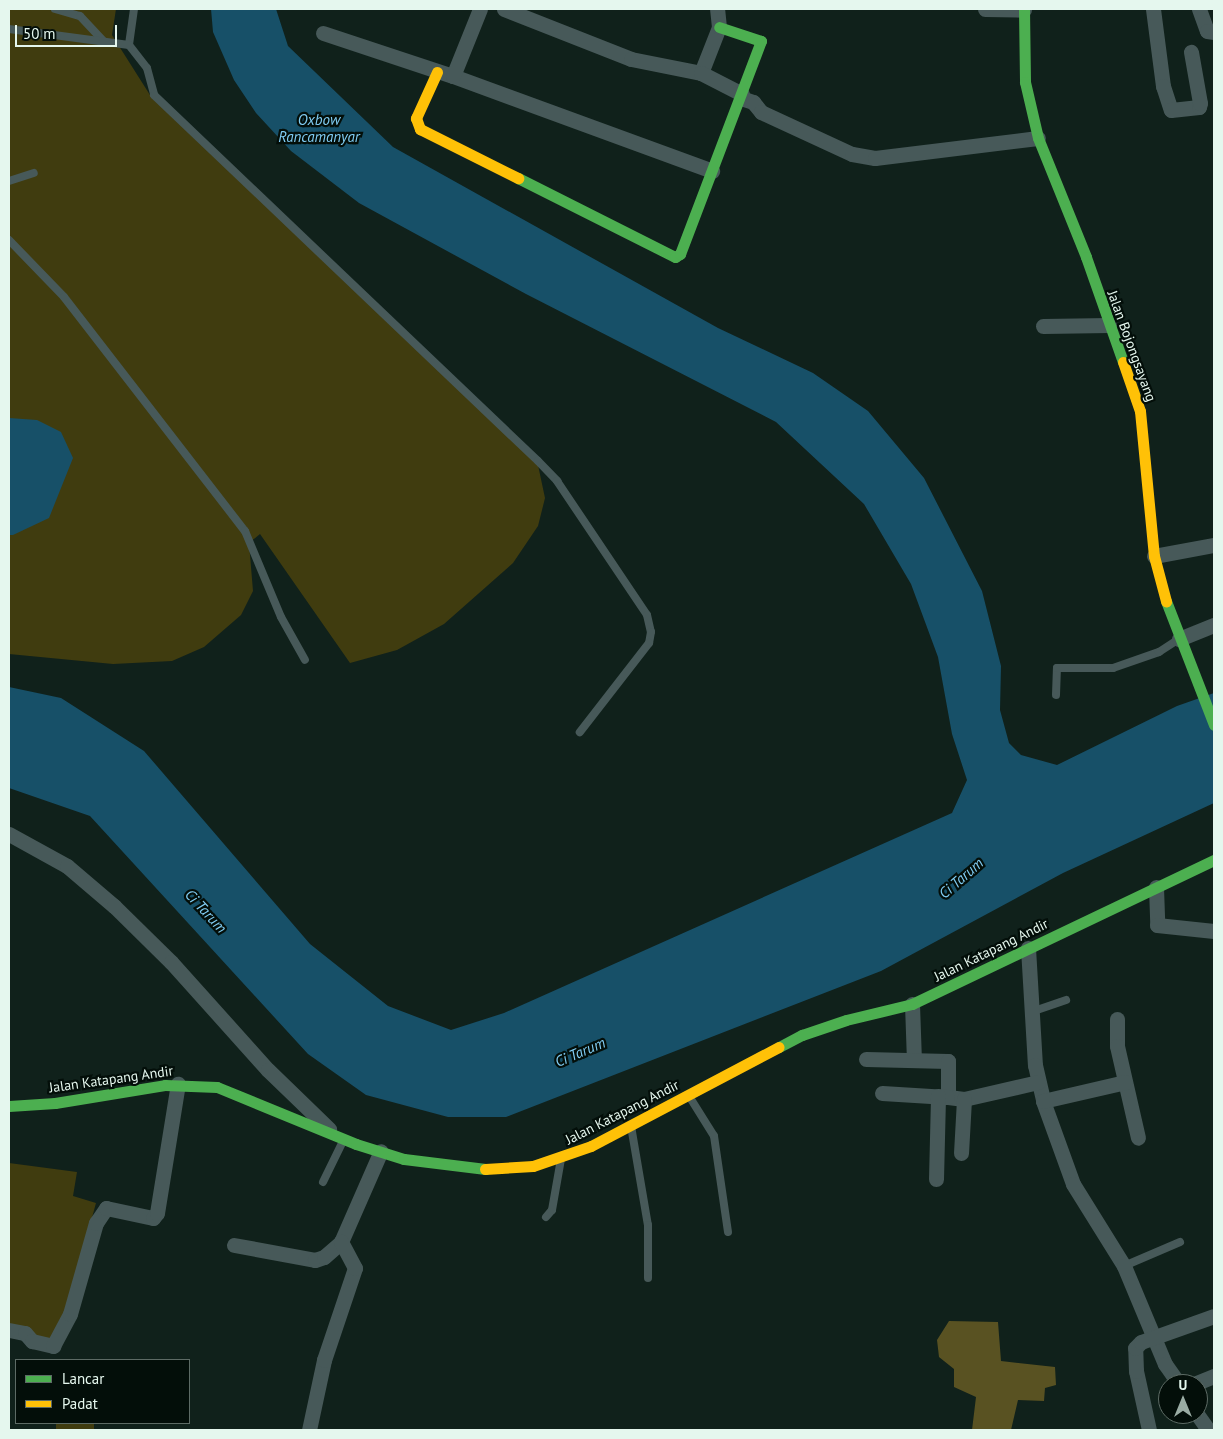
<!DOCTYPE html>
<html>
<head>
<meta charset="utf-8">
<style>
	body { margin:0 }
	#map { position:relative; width:1223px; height:1439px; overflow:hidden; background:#10211b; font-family:"PT Sans",sans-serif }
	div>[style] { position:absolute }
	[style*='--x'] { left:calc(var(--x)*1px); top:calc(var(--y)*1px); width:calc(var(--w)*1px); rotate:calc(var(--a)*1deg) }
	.green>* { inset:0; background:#403c0f; transform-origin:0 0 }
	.forest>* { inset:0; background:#595222 }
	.water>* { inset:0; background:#175068 }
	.lane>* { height:8px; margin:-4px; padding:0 4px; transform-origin:4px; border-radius:4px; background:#475959 }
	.street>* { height:15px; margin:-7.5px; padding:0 7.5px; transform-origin:7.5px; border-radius:7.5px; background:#475959 }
	.fast>* { height:11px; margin:-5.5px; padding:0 5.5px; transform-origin:5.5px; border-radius:5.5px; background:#4caf50 }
	.slow>* { height:11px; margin:-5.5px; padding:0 5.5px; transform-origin:5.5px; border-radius:5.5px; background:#ffc107 }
	span { translate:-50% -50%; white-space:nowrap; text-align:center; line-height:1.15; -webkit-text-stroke:4.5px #030e09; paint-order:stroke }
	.street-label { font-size:14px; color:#e5f7ee }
	.water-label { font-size:15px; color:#81cdf4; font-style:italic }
	.frame { position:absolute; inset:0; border:10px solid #e5f7ee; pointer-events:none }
	.legend { position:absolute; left:15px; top:1359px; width:175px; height:65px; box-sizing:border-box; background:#030e09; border:1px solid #5d6b65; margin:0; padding:6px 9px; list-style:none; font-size:15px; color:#e5f7ee }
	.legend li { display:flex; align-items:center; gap:10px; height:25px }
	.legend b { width:25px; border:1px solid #5d6b65 }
	.north { position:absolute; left:1158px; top:1374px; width:50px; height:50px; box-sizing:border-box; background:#030e09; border:1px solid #5d6b65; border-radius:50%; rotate:0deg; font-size:14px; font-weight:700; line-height:20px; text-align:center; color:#e5f7ee }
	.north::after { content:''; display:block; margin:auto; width:18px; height:22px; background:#9aaca4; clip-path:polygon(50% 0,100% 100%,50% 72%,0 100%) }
	.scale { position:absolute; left:15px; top:25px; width:102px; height:22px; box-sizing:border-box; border:2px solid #e5f7ee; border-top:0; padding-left:6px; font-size:15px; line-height:18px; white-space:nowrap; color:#e5f7ee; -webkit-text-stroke:4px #030e09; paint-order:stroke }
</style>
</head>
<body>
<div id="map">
	<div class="green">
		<i style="clip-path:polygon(9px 9px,116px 9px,112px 35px,150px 95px,538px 465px,545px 498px,538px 526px,513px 563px,444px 624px,397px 650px,350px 663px,260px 534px,249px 543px,253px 591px,241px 615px,204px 647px,172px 661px,113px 664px,9px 654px)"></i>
		<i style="clip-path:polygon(9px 1163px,77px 1172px,73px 1196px,96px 1203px,66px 1313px,53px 1339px,9px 1334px)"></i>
		<i style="left:56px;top:1423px;width:38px;height:7px"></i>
	</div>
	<div class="forest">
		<i style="clip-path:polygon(949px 1321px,998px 1322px,1001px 1361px,1055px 1367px,1056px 1385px,1045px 1388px,1044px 1401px,1018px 1400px,1011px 1430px,972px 1430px,976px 1397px,954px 1387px,954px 1369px,939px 1357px,937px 1340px)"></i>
	</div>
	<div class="water">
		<i style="clip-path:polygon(211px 9px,276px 9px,288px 46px,393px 147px,718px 328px,813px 373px,868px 411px,924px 478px,982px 591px,1001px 666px,1000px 710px,1009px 743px,1021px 755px,1057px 765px,1177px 706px,1214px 693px,1214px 803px,1063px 873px,881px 971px,506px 1117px,448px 1117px,366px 1095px,308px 1054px,90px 816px,9px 788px,9px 687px,61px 698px,144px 751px,310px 944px,388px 1006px,451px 1030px,504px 1013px,952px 813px,967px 780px,952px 734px,938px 657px,911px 584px,864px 504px,776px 422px,526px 294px,359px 203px,291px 151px,256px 113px,234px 80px,213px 32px)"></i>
		<i style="clip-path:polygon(9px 418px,37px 420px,61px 432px,73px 458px,49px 518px,13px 535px,9px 535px)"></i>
	</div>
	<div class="lane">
		<i style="--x:55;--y:9;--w:26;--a:16"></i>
		<i style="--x:80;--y:16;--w:35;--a:47"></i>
		<i style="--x:134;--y:9;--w:36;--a:98"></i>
		<i style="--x:129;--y:45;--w:29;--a:52"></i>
		<i style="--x:147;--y:68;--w:28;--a:75"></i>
		<i style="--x:154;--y:95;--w:530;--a:43.63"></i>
		<i style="--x:538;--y:461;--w:28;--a:46"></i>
		<i style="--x:557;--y:481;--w:161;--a:56.1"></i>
		<i style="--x:647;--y:615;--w:17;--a:77"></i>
		<i style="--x:651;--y:632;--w:11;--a:100"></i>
		<i style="--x:649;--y:643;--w:113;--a:127.8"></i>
		<i style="--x:9;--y:29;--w:121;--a:7.6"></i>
		<i style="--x:9;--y:181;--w:26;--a:-18"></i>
		<i style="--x:9;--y:240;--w:79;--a:46"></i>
		<i style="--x:64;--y:297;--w:296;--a:52.3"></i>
		<i style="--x:245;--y:531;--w:93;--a:67.3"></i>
		<i style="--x:281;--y:617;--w:49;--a:60.8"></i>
		<i style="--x:1056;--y:695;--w:27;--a:-88"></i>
		<i style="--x:1057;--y:668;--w:56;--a:0"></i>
		<i style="--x:1113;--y:668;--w:49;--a:-19.2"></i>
		<i style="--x:1159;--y:652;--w:24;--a:-33"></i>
		<i style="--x:1034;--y:1011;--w:34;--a:-19"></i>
		<i style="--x:689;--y:1096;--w:47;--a:58"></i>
		<i style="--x:714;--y:1136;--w:97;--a:81.7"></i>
		<i style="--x:631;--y:1126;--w:100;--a:80.3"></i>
		<i style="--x:648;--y:1225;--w:53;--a:90"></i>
		<i style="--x:323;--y:1182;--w:46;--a:-64"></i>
		<i style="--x:546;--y:1217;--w:9;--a:-49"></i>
		<i style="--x:552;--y:1210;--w:52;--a:-80"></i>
		<i style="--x:1124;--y:1266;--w:61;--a:-23.2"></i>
	</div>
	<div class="street">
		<i style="--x:504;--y:9;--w:136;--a:21.5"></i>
		<i style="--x:631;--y:59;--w:71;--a:11.3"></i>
		<i style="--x:701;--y:73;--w:49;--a:-68.6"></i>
		<i style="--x:719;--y:27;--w:18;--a:-96"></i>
		<i style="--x:985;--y:9;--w:39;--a:1"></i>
		<i style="--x:1153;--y:9;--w:78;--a:82.6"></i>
		<i style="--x:1163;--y:86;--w:25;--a:72"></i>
		<i style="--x:1171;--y:110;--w:28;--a:-6"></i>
		<i style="--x:1199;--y:107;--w:4;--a:-76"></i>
		<i style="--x:1200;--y:103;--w:52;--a:-100"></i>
		<i style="--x:1199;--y:9;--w:23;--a:70"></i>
		<i style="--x:1207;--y:31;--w:7;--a:8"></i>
		<i style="--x:323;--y:33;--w:137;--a:18.3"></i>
		<i style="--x:453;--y:76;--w:276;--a:20.1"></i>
		<i style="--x:701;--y:73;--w:46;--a:27.1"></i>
		<i style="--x:453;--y:76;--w:72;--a:-68.1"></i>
		<i style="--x:741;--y:98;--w:13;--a:18"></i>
		<i style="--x:753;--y:102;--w:13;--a:51"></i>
		<i style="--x:761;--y:112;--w:100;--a:24.8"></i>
		<i style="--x:852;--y:154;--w:23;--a:10"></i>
		<i style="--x:875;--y:158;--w:164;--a:-7"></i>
		<i style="--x:1043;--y:326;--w:66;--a:-0.9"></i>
		<i style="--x:1154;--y:556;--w:61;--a:-10.4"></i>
		<i style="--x:1179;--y:639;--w:38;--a:-22"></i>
		<i style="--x:9;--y:834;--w:66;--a:28.9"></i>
		<i style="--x:67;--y:866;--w:62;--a:40.4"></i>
		<i style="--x:114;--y:906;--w:80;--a:44.5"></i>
		<i style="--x:171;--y:962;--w:145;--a:48.1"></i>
		<i style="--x:268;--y:1070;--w:85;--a:44"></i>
		<i style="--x:1156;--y:887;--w:38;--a:88"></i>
		<i style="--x:1157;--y:925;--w:57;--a:6"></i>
		<i style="--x:1028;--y:948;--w:117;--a:86.6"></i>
		<i style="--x:1035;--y:1065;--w:37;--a:77"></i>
		<i style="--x:1043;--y:1101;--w:88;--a:70.1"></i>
		<i style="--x:1073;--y:1184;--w:97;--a:58.1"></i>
		<i style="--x:1124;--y:1266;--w:106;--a:67.3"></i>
		<i style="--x:1165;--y:1364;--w:24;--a:55"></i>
		<i style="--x:912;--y:1004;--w:56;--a:88"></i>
		<i style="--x:1117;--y:1019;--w:27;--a:90"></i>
		<i style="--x:1117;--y:1046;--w:94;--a:77.1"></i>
		<i style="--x:866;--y:1059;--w:82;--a:1.4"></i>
		<i style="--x:948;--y:1061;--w:36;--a:90"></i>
		<i style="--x:948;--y:1097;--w:16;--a:7"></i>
		<i style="--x:964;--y:1099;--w:76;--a:-12.9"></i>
		<i style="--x:882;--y:1093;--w:65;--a:3.5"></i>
		<i style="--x:1043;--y:1101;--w:84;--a:-13"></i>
		<i style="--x:961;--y:1153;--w:54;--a:-86.8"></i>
		<i style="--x:936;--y:1179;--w:83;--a:-88.6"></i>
		<i style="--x:234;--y:1245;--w:82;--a:10.5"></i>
		<i style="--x:315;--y:1260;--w:9;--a:-18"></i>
		<i style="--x:324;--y:1257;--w:23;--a:-41"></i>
		<i style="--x:341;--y:1242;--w:99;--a:-66.3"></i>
		<i style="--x:9;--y:1330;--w:16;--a:11"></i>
		<i style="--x:25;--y:1333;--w:11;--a:49"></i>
		<i style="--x:32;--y:1341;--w:22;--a:13"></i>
		<i style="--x:53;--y:1346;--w:36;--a:-62"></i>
		<i style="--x:70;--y:1314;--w:95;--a:-74.1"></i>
		<i style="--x:96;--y:1223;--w:18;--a:-56"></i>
		<i style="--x:106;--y:1208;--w:48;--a:12"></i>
		<i style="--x:153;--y:1218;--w:6;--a:-51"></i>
		<i style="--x:157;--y:1213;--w:131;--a:-80.8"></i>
		<i style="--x:1194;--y:1384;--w:22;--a:-22"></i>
		<i style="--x:1197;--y:1414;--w:19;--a:55"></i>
		<i style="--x:309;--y:1430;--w:72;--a:-77.9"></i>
		<i style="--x:324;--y:1360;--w:97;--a:-71.4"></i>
		<i style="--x:355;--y:1268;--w:30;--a:-118"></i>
		<i style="--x:1149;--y:1430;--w:60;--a:-102.4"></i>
		<i style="--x:1136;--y:1371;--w:23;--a:-92"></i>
		<i style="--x:1135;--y:1348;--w:8;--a:-45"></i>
		<i style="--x:1141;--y:1342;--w:77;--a:-19.6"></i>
	</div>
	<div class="fast">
		<i style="--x:1024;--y:9;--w:73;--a:89.2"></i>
		<i style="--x:1025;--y:82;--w:57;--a:76.9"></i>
		<i style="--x:1038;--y:138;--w:128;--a:68"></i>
		<i style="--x:1086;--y:257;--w:111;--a:70.6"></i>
		<i style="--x:518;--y:178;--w:176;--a:26.7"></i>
		<i style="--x:675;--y:257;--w:6;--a:-31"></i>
		<i style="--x:680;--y:254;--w:228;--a:-69.2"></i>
		<i style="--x:761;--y:41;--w:44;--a:-161.6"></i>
		<i style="--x:1166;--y:601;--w:133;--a:68.8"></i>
		<i style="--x:779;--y:1047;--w:26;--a:-28"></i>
		<i style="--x:802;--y:1035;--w:46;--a:-18.8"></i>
		<i style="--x:846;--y:1020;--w:68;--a:-13.6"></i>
		<i style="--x:912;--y:1004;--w:335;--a:-25.5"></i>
		<i style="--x:9;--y:1106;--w:46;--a:-3.7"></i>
		<i style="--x:55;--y:1103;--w:111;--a:-9.3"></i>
		<i style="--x:165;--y:1085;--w:52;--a:2.2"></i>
		<i style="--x:217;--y:1087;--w:150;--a:22.3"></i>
		<i style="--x:356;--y:1144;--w:50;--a:17.4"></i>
		<i style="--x:404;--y:1159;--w:82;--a:7"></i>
	</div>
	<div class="slow">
		<i style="--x:437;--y:72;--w:51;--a:114.5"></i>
		<i style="--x:416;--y:118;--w:12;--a:70"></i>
		<i style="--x:420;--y:129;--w:110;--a:26.6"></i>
		<i style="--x:1123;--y:362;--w:52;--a:70.9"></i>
		<i style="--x:1140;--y:411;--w:146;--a:84.5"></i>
		<i style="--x:1154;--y:556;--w:47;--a:75.1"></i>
		<i style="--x:485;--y:1169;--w:48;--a:-3.6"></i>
		<i style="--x:533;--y:1166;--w:61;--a:-19"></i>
		<i style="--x:591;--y:1146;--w:212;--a:-27.8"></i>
	</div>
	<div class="street-label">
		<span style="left:1132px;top:346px;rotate:70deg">Jalan Bojongsayang</span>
		<span style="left:991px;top:950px;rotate:-26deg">Jalan Katapang Andir</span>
		<span style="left:111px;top:1079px;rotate:-8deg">Jalan Katapang Andir</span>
		<span style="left:622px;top:1112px;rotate:-27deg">Jalan Katapang Andir</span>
	</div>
	<div class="water-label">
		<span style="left:319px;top:128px">Oxbow<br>Rancamanyar</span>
		<span style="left:961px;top:878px;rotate:-41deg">Ci Tarum</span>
		<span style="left:206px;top:911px;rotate:47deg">Ci Tarum</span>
		<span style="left:580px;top:1052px;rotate:-23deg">Ci Tarum</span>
	</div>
	<div class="frame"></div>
	<ul class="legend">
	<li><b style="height:6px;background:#4caf50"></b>Lancar</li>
	<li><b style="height:6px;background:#ffc107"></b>Padat</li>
	</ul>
	<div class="north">U</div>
	<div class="scale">50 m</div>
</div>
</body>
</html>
